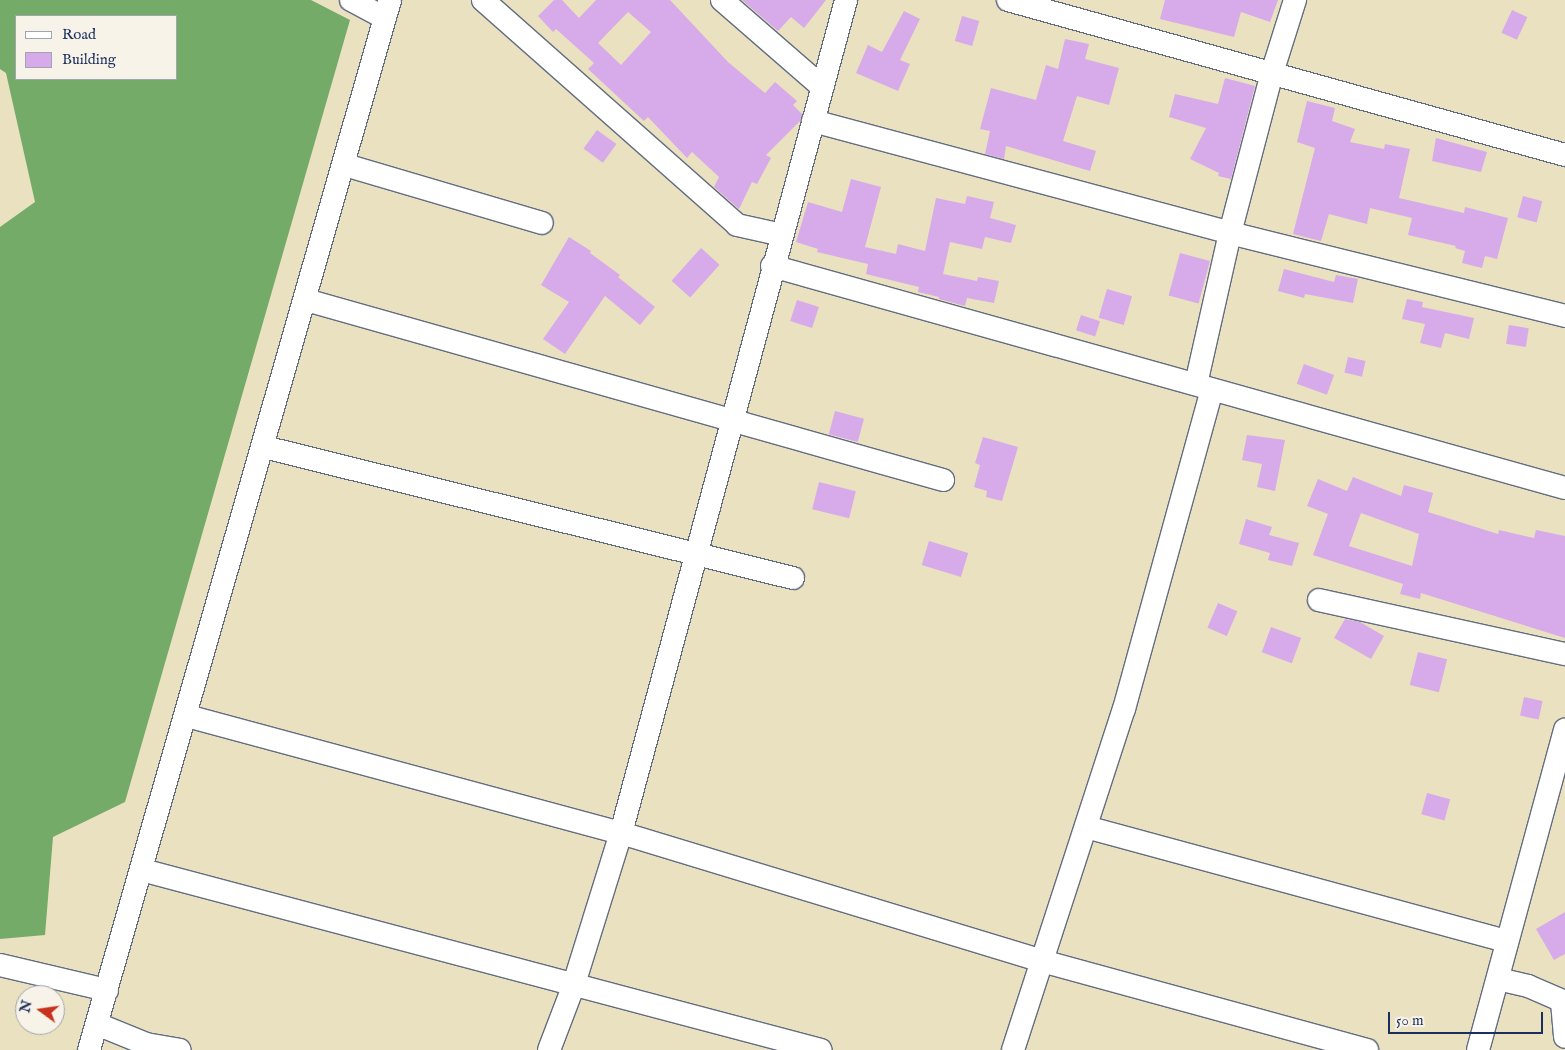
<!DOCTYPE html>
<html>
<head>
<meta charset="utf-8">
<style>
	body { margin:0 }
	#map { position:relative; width:1565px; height:1050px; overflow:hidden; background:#e9e1bf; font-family:"IM FELL English",serif }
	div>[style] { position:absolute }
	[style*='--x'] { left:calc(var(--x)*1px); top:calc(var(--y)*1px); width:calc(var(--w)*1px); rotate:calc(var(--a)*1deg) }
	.forest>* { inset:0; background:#74ab68 }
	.building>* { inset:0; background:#d7abea; transform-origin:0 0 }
	.roads { filter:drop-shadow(1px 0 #636d80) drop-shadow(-1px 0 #636d80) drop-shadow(0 1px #636d80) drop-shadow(0 -1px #636d80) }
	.minor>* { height:22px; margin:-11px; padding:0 11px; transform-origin:11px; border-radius:11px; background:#fff }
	span { translate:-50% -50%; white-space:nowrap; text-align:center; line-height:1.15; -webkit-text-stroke:4px #f7f3e8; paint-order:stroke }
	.legend { position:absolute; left:15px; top:15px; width:162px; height:65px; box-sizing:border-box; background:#f7f3e8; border:1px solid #9fa5b1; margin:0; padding:6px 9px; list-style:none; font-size:15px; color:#1b2f5e }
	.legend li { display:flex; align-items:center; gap:10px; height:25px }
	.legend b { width:25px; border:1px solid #9fa5b1 }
	.north { position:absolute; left:15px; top:985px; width:50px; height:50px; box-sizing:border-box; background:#f7f3e8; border:1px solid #9fa5b1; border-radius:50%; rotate:284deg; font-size:14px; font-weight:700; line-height:20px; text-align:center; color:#1b2f5e }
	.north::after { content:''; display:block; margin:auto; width:18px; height:22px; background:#c8321e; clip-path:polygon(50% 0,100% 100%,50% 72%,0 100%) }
	.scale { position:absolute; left:1388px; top:1012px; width:155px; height:22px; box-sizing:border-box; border:2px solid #1b2f5e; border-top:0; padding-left:6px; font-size:15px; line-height:18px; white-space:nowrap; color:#1b2f5e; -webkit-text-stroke:4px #f7f3e8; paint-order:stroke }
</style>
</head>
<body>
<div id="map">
	<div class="forest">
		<i style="clip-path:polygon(evenodd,0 0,311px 0,350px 20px,125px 802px,53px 837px,45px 935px,0 939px,0 227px,35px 202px,6px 73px,0 69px,0 0,16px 16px,176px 16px,176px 79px,16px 79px,16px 16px)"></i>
	</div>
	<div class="building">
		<i style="clip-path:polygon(evenodd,554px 0,562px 0,579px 18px,596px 0,670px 0,728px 62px,765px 93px,775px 82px,797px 101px,793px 105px,802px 114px,800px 121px,766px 155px,771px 158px,757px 184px,752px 182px,739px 209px,714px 187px,719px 177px,692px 152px,687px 158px,648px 117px,644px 121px,588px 69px,594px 63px,556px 29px,553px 32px,538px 16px,554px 0,628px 12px,651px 32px,621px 65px,598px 43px,628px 12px)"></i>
		<i style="clip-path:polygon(742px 0,826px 0,804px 28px,791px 17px,778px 31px)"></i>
		<i style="clip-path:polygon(1165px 0,1278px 0,1270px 22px,1241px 12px,1234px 37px,1160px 19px)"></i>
		<i style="left:1512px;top:10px;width:17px;height:25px;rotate:25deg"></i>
		<i style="clip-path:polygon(904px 11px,920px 19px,900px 60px,910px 64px,898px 91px,856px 73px,868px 45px,882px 52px)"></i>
		<i style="left:962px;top:16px;width:18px;height:26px;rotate:16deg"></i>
		<i style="clip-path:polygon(1065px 39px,1089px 44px,1085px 59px,1119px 68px,1109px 105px,1077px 96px,1063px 141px,1096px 151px,1090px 171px,1006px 146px,1004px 159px,985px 154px,990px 131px,980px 129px,991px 88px,1036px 100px,1046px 65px,1058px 69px)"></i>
		<i style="clip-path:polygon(1225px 78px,1255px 86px,1231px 179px,1218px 176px,1219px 173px,1190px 159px,1206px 128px,1169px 117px,1175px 94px,1218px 104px)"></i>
		<i style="clip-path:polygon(1307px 101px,1335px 108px,1332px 121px,1355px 129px,1350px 142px,1384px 149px,1385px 144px,1410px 149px,1399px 198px,1464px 213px,1465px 207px,1508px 218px,1497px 259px,1485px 256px,1482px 268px,1462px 263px,1465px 251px,1455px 248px,1456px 246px,1408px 235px,1412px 218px,1370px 208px,1367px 224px,1329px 214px,1321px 241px,1293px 234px,1315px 148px,1297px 142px)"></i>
		<i style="left:597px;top:130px;width:24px;height:23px;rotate:36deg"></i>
		<i style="clip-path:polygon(1436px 138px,1487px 152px,1481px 172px,1432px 161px)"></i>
		<i style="clip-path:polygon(851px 179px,881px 187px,865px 247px,896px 254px,898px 244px,925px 251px,936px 198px,965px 204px,967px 196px,994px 202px,990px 218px,1016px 225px,1011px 243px,985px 237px,982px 249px,950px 242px,943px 274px,977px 281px,978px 277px,999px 281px,994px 303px,967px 298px,965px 306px,939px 299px,939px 297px,918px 292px,919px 287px,866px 274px,868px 264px,817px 252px,818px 249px,796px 242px,808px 202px,842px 212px)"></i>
		<i style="left:1523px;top:196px;width:20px;height:22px;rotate:15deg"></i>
		<i style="clip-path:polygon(569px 237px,591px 251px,590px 253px,620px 275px,618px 277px,655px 307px,640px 325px,605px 296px,565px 354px,543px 339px,569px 302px,541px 285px)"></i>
		<i style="left:701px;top:248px;width:25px;height:44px;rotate:42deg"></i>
		<i style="left:1180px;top:253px;width:31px;height:44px;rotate:15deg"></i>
		<i style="clip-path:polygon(1284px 269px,1334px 282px,1336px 275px,1358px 279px,1353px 303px,1305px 294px,1304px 298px,1278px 291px)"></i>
		<i style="left:1107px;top:289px;width:26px;height:30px;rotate:16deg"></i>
		<i style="clip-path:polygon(1407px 299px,1423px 302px,1422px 307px,1474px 318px,1469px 339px,1445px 333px,1441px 348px,1420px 343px,1425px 324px,1402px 319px)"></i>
		<i style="left:797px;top:300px;width:23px;height:22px;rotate:18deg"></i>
		<i style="left:1081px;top:315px;width:20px;height:16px;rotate:18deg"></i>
		<i style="left:1509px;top:325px;width:20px;height:19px;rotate:9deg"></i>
		<i style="left:1348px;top:357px;width:18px;height:16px;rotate:13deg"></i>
		<i style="left:1304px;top:364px;width:32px;height:21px;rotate:20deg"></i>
		<i style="left:835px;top:411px;width:30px;height:24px;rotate:15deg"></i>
		<i style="clip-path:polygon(1247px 435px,1285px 440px,1275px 491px,1257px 487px,1262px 464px,1242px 460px)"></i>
		<i style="clip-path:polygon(983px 437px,1018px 447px,1002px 501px,986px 497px,987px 491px,974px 487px,980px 465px,975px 463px)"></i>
		<i style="clip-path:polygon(evenodd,1353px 477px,1401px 496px,1404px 485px,1433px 493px,1428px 512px,1498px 534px,1499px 530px,1534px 538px,1536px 530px,1565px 536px,1565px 638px,1421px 593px,1420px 599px,1400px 594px,1403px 584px,1313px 555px,1328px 514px,1307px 506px,1318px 479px,1347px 491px,1353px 477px,1361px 513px,1419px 534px,1412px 566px,1349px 546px,1361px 513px)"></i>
		<i style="left:819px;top:482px;width:38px;height:28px;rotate:14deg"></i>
		<i style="clip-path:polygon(1246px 519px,1272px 527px,1269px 535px,1299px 543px,1292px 566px,1268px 560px,1270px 553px,1239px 544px)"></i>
		<i style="left:929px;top:541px;width:41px;height:25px;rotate:17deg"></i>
		<i style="left:1218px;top:603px;width:21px;height:27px;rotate:23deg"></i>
		<i style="clip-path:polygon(1345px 619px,1360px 622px,1384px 636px,1371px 659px,1334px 638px)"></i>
		<i style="left:1271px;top:627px;width:32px;height:27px;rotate:20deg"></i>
		<i style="left:1418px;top:652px;width:30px;height:34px;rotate:14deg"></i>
		<i style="left:1524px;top:697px;width:19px;height:19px;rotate:12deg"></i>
		<i style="left:1427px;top:793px;width:24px;height:22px;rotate:15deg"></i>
		<i style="clip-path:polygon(1565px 912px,1565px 954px,1554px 960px,1536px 929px)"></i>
	</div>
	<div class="roads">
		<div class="minor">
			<i style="--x:351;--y:0;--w:38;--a:28"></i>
			<i style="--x:483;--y:0;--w:339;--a:41.5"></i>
			<i style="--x:737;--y:225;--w:46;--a:12.5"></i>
			<i style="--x:722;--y:0;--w:133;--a:41"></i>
			<i style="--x:1008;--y:0;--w:578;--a:15.55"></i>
			<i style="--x:813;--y:121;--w:432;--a:15"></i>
			<i style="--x:1230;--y:233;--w:345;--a:13.9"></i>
			<i style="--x:345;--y:165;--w:205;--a:16.4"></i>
			<i style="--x:772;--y:266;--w:823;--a:15.64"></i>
			<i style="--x:306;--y:300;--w:662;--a:15.78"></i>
			<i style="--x:1196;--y:384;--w:155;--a:-77.3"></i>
			<i style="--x:1230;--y:233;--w:165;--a:-75.3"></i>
			<i style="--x:1272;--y:73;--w:77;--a:-72.5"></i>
			<i style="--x:264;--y:447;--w:545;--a:13.91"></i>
			<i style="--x:1319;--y:600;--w:252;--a:12.4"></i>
			<i style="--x:187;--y:716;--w:449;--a:15.1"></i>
			<i style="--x:621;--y:833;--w:440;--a:16.9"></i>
			<i style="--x:1042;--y:961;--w:337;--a:15.3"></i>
			<i style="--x:1086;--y:827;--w:436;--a:15.2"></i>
			<i style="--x:142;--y:870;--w:702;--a:14.85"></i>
			<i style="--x:0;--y:965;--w:110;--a:13.2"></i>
			<i style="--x:1498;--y:979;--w:31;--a:13"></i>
			<i style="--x:1528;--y:986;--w:40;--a:23.4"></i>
			<i style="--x:1562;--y:1002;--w:35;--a:85"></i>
			<i style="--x:97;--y:1024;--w:53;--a:22.2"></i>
			<i style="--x:146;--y:1044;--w:34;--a:10"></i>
			<i style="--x:89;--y:1050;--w:1092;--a:-74"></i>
			<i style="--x:549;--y:1050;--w:67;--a:-69.1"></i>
			<i style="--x:573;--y:987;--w:161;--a:-72.7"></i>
			<i style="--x:621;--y:833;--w:863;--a:-74.88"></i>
			<i style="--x:1013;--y:1050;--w:359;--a:-72"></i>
			<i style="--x:1124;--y:709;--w:331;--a:-74.6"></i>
			<i style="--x:1478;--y:1050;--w:332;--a:-74.8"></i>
		</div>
	</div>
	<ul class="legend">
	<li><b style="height:6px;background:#fff"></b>Road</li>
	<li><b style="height:14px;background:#d7abea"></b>Building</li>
	</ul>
	<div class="north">N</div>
	<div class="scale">50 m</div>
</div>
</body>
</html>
